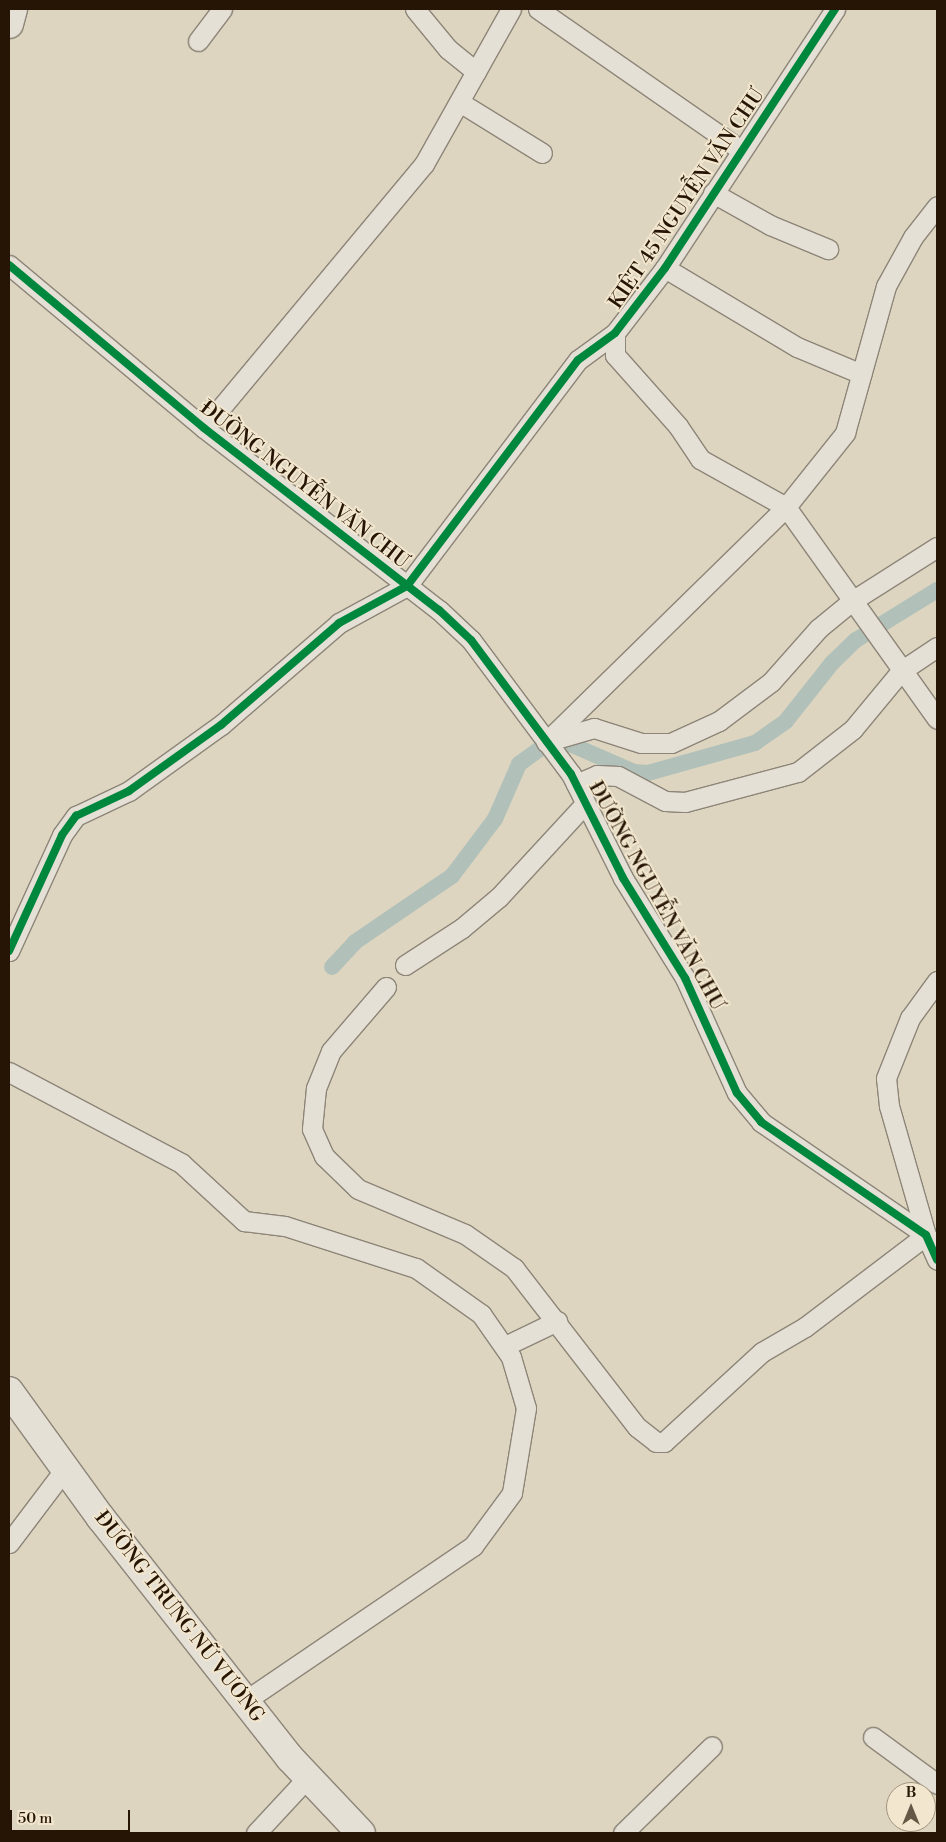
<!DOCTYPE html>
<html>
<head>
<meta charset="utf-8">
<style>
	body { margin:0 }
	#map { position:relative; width:946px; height:1842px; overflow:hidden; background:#ded5c0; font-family:"Libre Bodoni",serif }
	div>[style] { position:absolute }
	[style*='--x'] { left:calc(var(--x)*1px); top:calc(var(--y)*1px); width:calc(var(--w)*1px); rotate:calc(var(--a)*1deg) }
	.canal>* { height:16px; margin:-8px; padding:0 8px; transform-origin:8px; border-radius:8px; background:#b1c1ba }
	.roads { filter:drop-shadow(1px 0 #8d8578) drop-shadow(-1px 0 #8d8578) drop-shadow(0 1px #8d8578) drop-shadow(0 -1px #8d8578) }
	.street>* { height:19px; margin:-9.5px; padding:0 9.5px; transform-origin:9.5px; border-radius:9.5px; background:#e5e0d6 }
	.secondary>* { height:28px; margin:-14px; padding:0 14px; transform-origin:14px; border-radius:14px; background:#e5e0d6 }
	.cycleway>* { height:8px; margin:-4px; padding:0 4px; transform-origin:4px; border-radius:4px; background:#00873e }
	span { translate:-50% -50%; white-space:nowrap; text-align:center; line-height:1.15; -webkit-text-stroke:4px #f2e7ce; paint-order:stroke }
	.street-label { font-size:20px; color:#261404 }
	.frame { position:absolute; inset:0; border:10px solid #261404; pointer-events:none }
	.north { position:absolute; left:886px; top:1782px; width:50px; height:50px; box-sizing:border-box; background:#f2e7ce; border:1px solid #a0937d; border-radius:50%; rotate:0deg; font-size:14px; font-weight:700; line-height:20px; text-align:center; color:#261404 }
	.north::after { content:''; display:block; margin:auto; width:18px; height:22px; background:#665846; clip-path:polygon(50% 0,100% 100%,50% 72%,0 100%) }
	.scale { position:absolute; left:10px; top:1810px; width:120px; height:22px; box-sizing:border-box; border:2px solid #261404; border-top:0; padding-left:6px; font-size:15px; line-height:18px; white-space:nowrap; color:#261404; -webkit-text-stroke:4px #f2e7ce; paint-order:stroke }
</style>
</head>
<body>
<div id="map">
	<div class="canal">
		<i style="--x:332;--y:967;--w:34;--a:-47"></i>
		<i style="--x:355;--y:942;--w:117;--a:-34.2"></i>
		<i style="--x:452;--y:876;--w:71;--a:-53"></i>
		<i style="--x:495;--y:819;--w:60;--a:-66.4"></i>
		<i style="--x:519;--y:764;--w:27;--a:-36"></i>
		<i style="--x:541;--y:748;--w:29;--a:-8"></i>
		<i style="--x:570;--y:744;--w:70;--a:23.6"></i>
		<i style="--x:634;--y:772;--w:14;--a:4"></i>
		<i style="--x:648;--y:773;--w:111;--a:-15.7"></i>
		<i style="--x:755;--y:743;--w:38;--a:-35"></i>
		<i style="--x:786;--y:721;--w:74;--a:-51.6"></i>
		<i style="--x:832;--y:663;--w:33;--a:-44"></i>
		<i style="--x:856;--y:640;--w:95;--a:-31.7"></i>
	</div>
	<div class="roads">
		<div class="street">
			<i style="--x:415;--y:9;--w:52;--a:50.5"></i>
			<i style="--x:448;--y:49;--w:36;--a:39"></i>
			<i style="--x:538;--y:9;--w:247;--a:34.8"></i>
			<i style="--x:198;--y:41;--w:40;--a:-53"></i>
			<i style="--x:461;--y:103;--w:95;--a:31.7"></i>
			<i style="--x:713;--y:193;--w:65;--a:29.3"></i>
			<i style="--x:770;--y:225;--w:63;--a:22.5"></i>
			<i style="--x:9;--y:265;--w:254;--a:39.9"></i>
			<i style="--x:204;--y:428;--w:297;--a:37.8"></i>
			<i style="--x:439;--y:610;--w:44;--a:43.2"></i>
			<i style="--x:471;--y:640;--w:167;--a:53.3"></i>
			<i style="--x:571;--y:774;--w:116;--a:63.4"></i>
			<i style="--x:623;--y:878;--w:118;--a:58.2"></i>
			<i style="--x:685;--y:978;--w:126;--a:65.7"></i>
			<i style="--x:737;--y:1093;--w:38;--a:50"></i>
			<i style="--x:761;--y:1122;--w:200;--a:34.4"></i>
			<i style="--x:926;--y:1235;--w:27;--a:66"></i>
			<i style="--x:665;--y:268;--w:154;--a:30.9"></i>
			<i style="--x:797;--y:347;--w:70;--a:22.6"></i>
			<i style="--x:615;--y:333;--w:22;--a:90"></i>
			<i style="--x:615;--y:355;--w:95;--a:48.4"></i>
			<i style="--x:678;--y:426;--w:40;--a:56"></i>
			<i style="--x:700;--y:459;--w:98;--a:29.2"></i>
			<i style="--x:786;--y:507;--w:260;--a:54.5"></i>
			<i style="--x:204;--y:428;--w:344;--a:-50.2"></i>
			<i style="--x:424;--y:164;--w:178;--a:-60.7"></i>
			<i style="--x:552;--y:740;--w:44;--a:-15.9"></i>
			<i style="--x:594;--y:728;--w:49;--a:17.7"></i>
			<i style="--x:641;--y:743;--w:30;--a:0"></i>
			<i style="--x:671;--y:743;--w:53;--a:-24.6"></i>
			<i style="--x:719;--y:721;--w:65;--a:-36.9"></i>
			<i style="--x:771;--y:682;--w:72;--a:-48.4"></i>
			<i style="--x:819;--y:628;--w:43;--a:-39.3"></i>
			<i style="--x:852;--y:601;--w:101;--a:-32.4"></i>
			<i style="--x:546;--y:742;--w:336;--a:-44.4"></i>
			<i style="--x:786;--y:507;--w:95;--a:-51.4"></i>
			<i style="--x:845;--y:433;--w:153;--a:-74.4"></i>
			<i style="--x:886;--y:286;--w:56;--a:-61.1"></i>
			<i style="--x:913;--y:237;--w:39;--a:-52"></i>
			<i style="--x:576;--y:784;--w:23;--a:-23"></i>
			<i style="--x:597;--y:775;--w:21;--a:3"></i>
			<i style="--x:618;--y:776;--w:53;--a:28"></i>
			<i style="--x:665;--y:801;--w:20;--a:3"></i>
			<i style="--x:685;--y:802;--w:117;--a:-14.9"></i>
			<i style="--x:798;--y:772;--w:70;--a:-38"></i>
			<i style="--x:853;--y:729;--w:75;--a:-50.4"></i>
			<i style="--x:901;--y:671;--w:43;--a:-33.7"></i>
			<i style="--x:9;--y:951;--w:128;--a:-65.4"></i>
			<i style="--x:62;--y:835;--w:24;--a:-54"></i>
			<i style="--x:76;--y:816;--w:59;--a:-25.3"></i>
			<i style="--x:129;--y:791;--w:113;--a:-35.7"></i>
			<i style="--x:221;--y:725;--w:156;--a:-40.8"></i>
			<i style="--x:339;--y:623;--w:77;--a:-28.6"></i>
			<i style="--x:407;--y:586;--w:283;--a:-52.9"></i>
			<i style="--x:578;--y:360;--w:46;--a:-36.1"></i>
			<i style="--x:615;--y:333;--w:82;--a:-52.4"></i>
			<i style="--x:665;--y:268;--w:310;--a:-56.7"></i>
			<i style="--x:405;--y:965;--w:68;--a:-33"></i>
			<i style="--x:462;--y:928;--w:48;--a:-40"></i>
			<i style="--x:499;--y:897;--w:125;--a:-47.3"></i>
			<i style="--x:386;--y:987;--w:84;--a:130.7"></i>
			<i style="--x:331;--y:1051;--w:40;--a:112"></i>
			<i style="--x:316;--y:1088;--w:41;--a:95.6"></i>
			<i style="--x:312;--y:1129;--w:30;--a:66"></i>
			<i style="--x:324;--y:1156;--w:47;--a:44.1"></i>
			<i style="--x:358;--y:1189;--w:116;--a:22.8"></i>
			<i style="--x:465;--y:1234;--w:60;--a:34.8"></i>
			<i style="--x:514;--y:1268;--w:201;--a:52.3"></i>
			<i style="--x:637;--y:1427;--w:24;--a:38"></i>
			<i style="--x:656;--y:1442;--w:8;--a:0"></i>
			<i style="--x:664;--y:1442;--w:133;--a:-42.6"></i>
			<i style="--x:762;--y:1352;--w:50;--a:-30.2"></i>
			<i style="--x:805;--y:1327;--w:152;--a:-37.2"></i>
			<i style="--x:926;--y:1235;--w:134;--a:-106"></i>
			<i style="--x:889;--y:1106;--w:28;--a:-96"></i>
			<i style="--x:886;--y:1078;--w:65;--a:-68.2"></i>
			<i style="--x:910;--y:1018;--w:46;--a:-53.9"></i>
			<i style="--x:9;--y:1072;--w:195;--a:27.9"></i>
			<i style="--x:181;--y:1163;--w:86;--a:42.6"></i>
			<i style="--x:244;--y:1221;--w:41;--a:7"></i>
			<i style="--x:285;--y:1226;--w:138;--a:17.8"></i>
			<i style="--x:416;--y:1268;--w:80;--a:35.3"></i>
			<i style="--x:481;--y:1314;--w:52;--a:55.1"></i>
			<i style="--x:511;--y:1357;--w:53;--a:73.6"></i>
			<i style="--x:526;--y:1408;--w:86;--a:99.4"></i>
			<i style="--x:512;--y:1493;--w:66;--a:126.3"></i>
			<i style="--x:473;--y:1546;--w:276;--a:145.8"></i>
			<i style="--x:505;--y:1346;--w:58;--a:-25.7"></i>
			<i style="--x:9;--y:1543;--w:93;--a:-52.9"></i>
			<i style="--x:873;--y:1737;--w:79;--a:36.3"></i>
			<i style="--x:256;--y:1833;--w:76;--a:-47.1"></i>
			<i style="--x:623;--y:1833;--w:124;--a:-44.3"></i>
		</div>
		<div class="secondary">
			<i style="--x:9;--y:24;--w:16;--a:-75"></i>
			<i style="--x:9;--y:1391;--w:157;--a:54.1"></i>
			<i style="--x:101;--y:1518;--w:305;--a:51.8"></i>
			<i style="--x:290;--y:1758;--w:103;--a:46.6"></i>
		</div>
	</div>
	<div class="cycleway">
		<i style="--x:9;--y:265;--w:254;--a:39.9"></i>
		<i style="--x:204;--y:428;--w:297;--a:37.8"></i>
		<i style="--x:439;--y:610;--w:44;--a:43.2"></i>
		<i style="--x:471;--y:640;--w:167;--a:53.3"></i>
		<i style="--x:571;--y:774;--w:116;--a:63.4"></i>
		<i style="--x:623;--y:878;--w:118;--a:58.2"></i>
		<i style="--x:685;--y:978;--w:126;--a:65.7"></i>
		<i style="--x:737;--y:1093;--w:38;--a:50"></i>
		<i style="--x:761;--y:1122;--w:200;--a:34.4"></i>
		<i style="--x:926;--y:1235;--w:27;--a:66"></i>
		<i style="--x:9;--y:951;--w:128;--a:-65.4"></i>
		<i style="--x:62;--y:835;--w:24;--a:-54"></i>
		<i style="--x:76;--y:816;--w:59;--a:-25.3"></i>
		<i style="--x:129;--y:791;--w:113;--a:-35.7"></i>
		<i style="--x:221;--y:725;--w:156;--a:-40.8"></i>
		<i style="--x:339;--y:623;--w:77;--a:-28.6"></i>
		<i style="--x:407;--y:586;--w:283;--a:-52.9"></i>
		<i style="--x:578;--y:360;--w:46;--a:-36.1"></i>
		<i style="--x:615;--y:333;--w:82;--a:-52.4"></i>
		<i style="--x:665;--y:268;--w:310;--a:-56.7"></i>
	</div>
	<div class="street-label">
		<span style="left:687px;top:199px;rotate:-56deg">KIỆT 45 NGUYỄN VĂN CHƯ</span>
		<span style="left:304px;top:485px;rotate:38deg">ĐƯỜNG NGUYỄN VĂN CHƯ</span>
		<span style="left:656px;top:896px;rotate:61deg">ĐƯỜNG NGUYỄN VĂN CHƯ</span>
		<span style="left:179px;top:1617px;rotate:52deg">ĐƯỜNG TRƯNG NỮ VƯƠNG</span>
	</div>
	<div class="frame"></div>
	<div class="north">B</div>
	<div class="scale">50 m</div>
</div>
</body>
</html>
